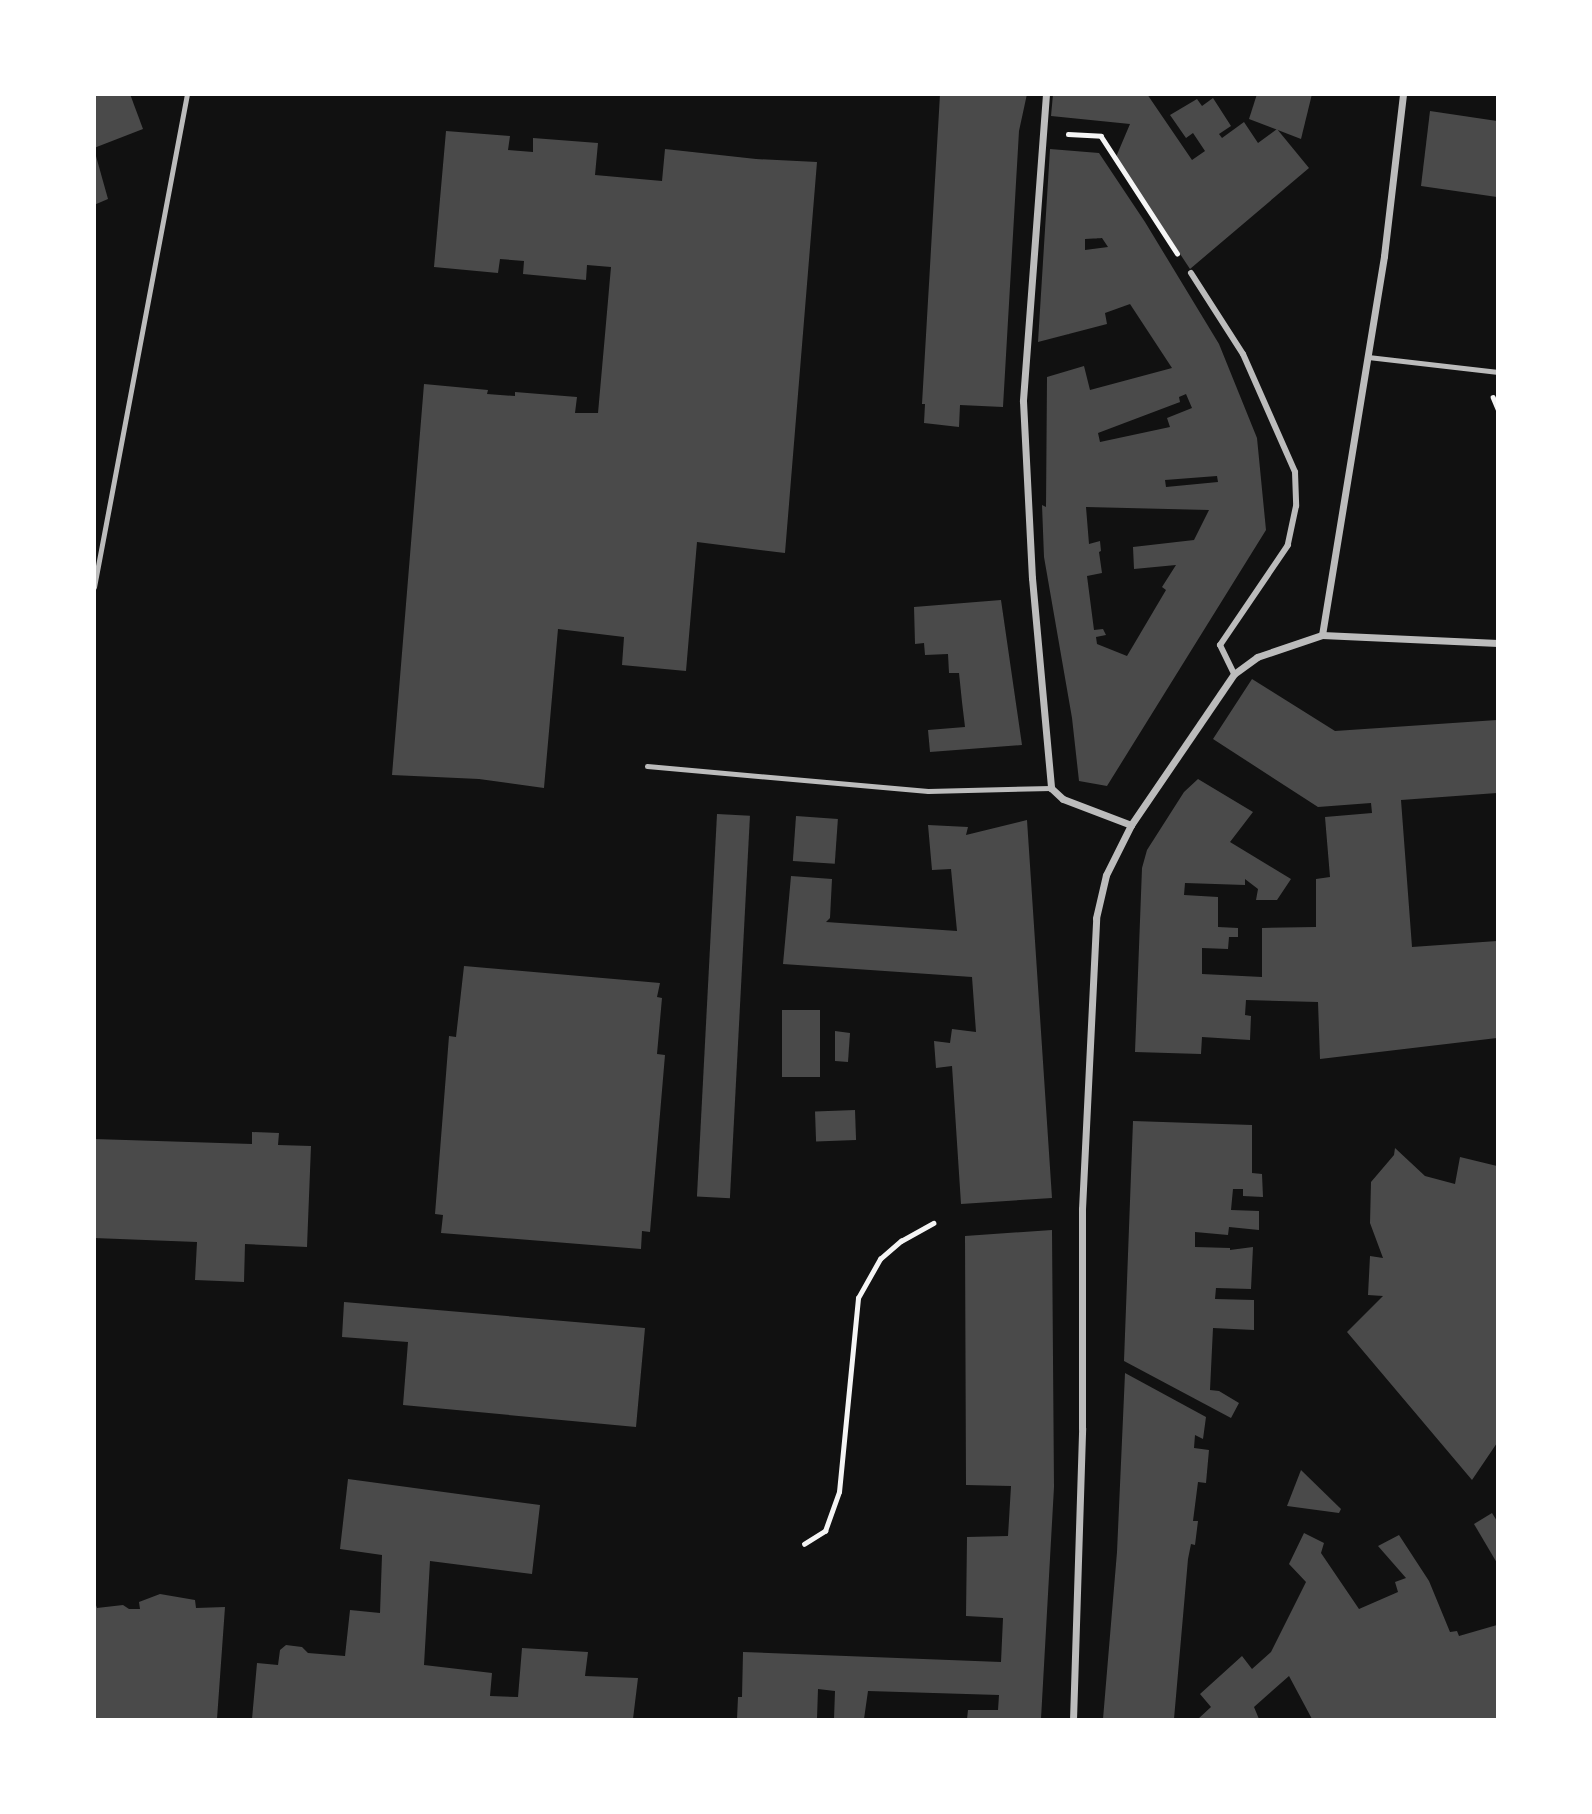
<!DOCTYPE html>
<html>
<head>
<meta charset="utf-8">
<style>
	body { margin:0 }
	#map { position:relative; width:1592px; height:1814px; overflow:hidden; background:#111; font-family:Barlow,sans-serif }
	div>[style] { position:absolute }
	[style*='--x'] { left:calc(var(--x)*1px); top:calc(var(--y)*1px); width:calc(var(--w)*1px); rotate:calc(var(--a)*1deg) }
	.building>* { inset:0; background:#4a4a4a; transform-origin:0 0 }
	.path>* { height:4.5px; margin:-2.25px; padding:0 2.25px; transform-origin:2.25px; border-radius:2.25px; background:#f5f5f5 }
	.service>* { height:5px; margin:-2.5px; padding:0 2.5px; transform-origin:2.5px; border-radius:2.5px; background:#bcbcbc }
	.pedestrian>* { height:6px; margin:-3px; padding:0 3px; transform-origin:3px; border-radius:3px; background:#bcbcbc }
	.minor>* { height:7px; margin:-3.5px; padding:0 3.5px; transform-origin:3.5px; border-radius:3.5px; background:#bcbcbc }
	span { translate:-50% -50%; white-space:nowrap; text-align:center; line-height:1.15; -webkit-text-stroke:7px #fff; paint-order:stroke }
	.frame { position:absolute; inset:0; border:96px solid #fff; pointer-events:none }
</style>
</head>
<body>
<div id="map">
	<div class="building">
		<i style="clip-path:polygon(94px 94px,130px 94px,143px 129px,94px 148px)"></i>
		<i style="clip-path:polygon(940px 94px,1027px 94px,1019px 131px,1003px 407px,960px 405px,959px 427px,924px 423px,925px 404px,922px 404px)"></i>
		<i style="clip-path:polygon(1053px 94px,1147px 94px,1192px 160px,1205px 151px,1193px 133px,1186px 138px,1170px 115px,1197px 99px,1202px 106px,1213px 98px,1231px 126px,1219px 134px,1222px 138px,1244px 122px,1258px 143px,1277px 129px,1309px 168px,1190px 269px,1116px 157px,1130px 124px,1051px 116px)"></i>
		<i style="clip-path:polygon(1257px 94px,1312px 94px,1301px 139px,1249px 119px)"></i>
		<i style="clip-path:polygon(1430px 111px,1497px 121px,1497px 197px,1421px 186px)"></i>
		<i style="clip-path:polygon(446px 131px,510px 136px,508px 150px,533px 152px,533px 138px,598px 143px,595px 175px,662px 181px,665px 149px,756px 159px,817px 162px,785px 553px,697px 542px,686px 671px,622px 665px,624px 637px,558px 629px,544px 788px,479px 779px,392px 775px,424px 384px,488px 390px,487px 394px,515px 396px,515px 392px,577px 397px,575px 413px,598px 413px,611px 267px,587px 265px,586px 280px,523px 274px,524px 261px,500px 259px,498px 273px,434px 267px)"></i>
		<i style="clip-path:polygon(94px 149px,108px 199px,94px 205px)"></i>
		<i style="clip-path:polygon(evenodd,1050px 149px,1099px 153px,1145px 222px,1219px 344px,1257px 438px,1266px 530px,1107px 786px,1079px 781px,1072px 718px,1044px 557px,1042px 505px,1046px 507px,1047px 377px,1084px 366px,1090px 390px,1172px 368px,1130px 304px,1105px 313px,1107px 324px,1038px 342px,1050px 149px,1102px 238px,1108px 247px,1085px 250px,1085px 239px,1102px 238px,1050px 149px,1186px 394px,1192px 408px,1167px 418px,1170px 427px,1100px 442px,1098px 433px,1180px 402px,1179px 397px,1186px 394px,1050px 149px,1217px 476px,1218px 482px,1166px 487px,1165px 480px,1217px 476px,1050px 149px,1086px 507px,1209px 510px,1194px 540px,1133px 547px,1134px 569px,1176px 565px,1162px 587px,1166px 590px,1127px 656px,1097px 644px,1096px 637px,1106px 635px,1103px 629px,1094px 630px,1087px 576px,1102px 573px,1099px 552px,1101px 551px,1100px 541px,1089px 544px,1086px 507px)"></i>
		<i style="clip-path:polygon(1001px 600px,1022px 745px,930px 752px,928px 730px,965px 727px,962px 702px,959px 673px,949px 673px,948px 654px,925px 655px,924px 643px,915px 644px,914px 607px)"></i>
		<i style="clip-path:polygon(1252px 679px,1335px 731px,1497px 720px,1497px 793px,1401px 800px,1412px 947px,1497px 941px,1497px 1038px,1320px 1059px,1318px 1002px,1246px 1000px,1245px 1015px,1251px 1016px,1250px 1040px,1202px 1037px,1201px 1054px,1135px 1052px,1142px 868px,1147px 850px,1184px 792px,1198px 779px,1253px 812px,1230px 842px,1291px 879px,1277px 900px,1256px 900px,1258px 889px,1245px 879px,1245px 885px,1185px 883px,1184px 895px,1218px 897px,1218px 927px,1238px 928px,1238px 937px,1229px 937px,1228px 949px,1202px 948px,1202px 974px,1262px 977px,1262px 928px,1316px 927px,1316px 879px,1330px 877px,1325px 817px,1372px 813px,1371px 803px,1318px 807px,1213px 739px)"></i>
		<i style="left:717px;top:814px;width:33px;height:383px;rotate:3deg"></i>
		<i style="left:796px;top:816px;width:42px;height:45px;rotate:4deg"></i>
		<i style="clip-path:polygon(1027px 820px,1052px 1198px,961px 1204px,952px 1066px,936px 1068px,934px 1041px,950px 1043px,952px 1029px,976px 1032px,972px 977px,783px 964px,791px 876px,832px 879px,830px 918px,826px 922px,957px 931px,951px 869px,932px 870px,928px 825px,968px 827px,966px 835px)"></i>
		<i style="clip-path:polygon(464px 966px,660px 983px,657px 997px,662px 998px,657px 1054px,665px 1055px,650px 1232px,642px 1231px,641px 1249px,441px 1233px,443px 1215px,435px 1214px,449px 1036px,456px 1037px)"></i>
		<i style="left:782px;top:1010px;width:38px;height:67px"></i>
		<i style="clip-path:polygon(835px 1031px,850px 1033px,848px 1062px,835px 1061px)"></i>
		<i style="left:855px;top:1110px;width:30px;height:40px;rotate:88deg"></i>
		<i style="clip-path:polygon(1133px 1121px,1252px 1125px,1252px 1173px,1262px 1174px,1263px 1197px,1243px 1196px,1243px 1189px,1233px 1189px,1231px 1210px,1259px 1211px,1259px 1230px,1229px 1227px,1228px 1235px,1195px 1232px,1195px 1247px,1230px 1248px,1230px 1250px,1253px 1247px,1251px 1289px,1216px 1288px,1215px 1299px,1254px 1300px,1254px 1330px,1213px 1328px,1210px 1390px,1219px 1391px,1239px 1403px,1231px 1418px,1124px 1361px)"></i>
		<i style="clip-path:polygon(252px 1132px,279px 1133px,278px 1145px,311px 1146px,307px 1247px,245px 1244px,244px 1282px,195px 1280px,197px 1242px,94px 1238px,94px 1139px,252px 1144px)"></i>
		<i style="clip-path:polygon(1395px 1148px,1425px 1176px,1455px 1184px,1460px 1157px,1497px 1166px,1497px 1443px,1472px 1480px,1347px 1332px,1383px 1296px,1368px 1295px,1370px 1256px,1383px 1258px,1370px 1223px,1371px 1182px,1394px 1155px)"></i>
		<i style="clip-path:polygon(1052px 1230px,1054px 1487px,1041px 1719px,967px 1719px,968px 1710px,998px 1710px,999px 1695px,868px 1691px,864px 1719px,834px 1719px,835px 1691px,818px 1689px,817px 1719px,737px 1719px,738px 1697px,742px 1697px,743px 1652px,1001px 1662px,1003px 1618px,966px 1616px,967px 1537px,1008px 1536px,1011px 1486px,966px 1485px,965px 1236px)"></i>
		<i style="clip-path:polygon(344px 1302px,645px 1328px,636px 1427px,403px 1405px,408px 1342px,342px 1337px)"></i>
		<i style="clip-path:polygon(1125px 1373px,1206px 1417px,1203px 1439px,1195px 1435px,1194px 1448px,1209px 1450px,1206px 1483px,1198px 1482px,1193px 1521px,1198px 1521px,1195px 1545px,1191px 1544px,1188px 1559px,1174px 1719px,1103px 1719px,1117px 1552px)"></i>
		<i style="clip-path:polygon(1301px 1470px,1341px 1509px,1339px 1513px,1287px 1506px)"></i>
		<i style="clip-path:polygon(348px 1479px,540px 1505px,532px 1574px,430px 1561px,424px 1665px,492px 1673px,490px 1696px,518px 1697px,522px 1648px,588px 1652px,585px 1676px,638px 1678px,633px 1719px,252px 1719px,257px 1663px,278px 1665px,280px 1650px,286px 1645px,302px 1647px,308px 1653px,345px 1656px,350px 1610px,380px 1613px,382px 1555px,340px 1549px)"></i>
		<i style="clip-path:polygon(1492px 1513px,1497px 1521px,1497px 1563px,1474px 1524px)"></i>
		<i style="clip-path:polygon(1304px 1533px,1324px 1543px,1321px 1553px,1359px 1609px,1398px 1592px,1395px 1582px,1406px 1578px,1378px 1546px,1399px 1535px,1429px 1581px,1450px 1632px,1457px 1631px,1459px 1636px,1497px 1625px,1497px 1719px,1312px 1719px,1289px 1676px,1254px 1707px,1259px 1719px,1198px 1719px,1211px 1707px,1200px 1694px,1242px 1656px,1252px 1669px,1271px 1652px,1306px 1582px,1289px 1564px)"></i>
		<i style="clip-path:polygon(160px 1594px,195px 1600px,196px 1608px,225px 1607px,217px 1719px,94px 1719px,94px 1600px,97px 1608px,123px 1605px,129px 1609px,140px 1609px,139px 1602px)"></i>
	</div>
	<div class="path">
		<i style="--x:1068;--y:134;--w:33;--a:3"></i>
		<i style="--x:1101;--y:136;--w:140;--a:57"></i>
		<i style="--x:1493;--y:397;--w:13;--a:67"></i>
		<i style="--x:804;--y:1544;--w:25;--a:-32"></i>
		<i style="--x:825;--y:1531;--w:41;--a:-70.3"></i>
		<i style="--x:839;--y:1492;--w:195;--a:-84.4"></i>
		<i style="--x:858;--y:1298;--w:45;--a:-60.6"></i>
		<i style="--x:880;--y:1259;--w:28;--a:-41"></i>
		<i style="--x:901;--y:1241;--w:37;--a:-29"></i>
	</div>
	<div class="service">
		<i style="--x:1368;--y:357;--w:131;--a:6.6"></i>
		<i style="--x:94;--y:587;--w:502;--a:-79.32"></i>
		<i style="--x:647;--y:766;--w:282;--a:5.1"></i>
		<i style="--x:928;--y:791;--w:123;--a:-1.4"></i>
	</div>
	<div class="pedestrian">
		<i style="--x:1191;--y:273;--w:96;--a:57.3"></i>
		<i style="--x:1243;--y:354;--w:129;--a:66.2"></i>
		<i style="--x:1295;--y:472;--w:34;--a:88"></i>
		<i style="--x:1296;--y:506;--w:40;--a:102"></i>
		<i style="--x:1288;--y:545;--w:121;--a:124.2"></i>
		<i style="--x:1220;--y:645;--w:32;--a:64"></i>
	</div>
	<div class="minor">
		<i style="--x:1046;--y:94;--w:308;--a:94.3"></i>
		<i style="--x:1023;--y:401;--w:177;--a:87.1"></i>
		<i style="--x:1032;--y:578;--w:211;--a:84.8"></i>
		<i style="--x:1051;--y:788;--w:16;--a:43"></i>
		<i style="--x:1063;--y:799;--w:73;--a:20.9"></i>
		<i style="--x:1322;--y:635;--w:384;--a:-80.7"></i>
		<i style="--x:1384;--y:256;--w:163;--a:-83.3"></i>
		<i style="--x:1073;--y:1720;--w:292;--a:-88.2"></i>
		<i style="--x:1082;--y:1428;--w:219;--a:-90"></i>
		<i style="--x:1082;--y:1209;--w:291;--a:-87.2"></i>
		<i style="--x:1096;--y:918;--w:44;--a:-76.9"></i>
		<i style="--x:1106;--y:875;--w:56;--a:-63.4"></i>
		<i style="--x:1131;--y:825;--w:183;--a:-55.7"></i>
		<i style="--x:1234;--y:674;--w:29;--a:-36"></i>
		<i style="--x:1257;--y:657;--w:69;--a:-18.7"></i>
		<i style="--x:1322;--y:635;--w:176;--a:2.6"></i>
	</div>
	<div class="frame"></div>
</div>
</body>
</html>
